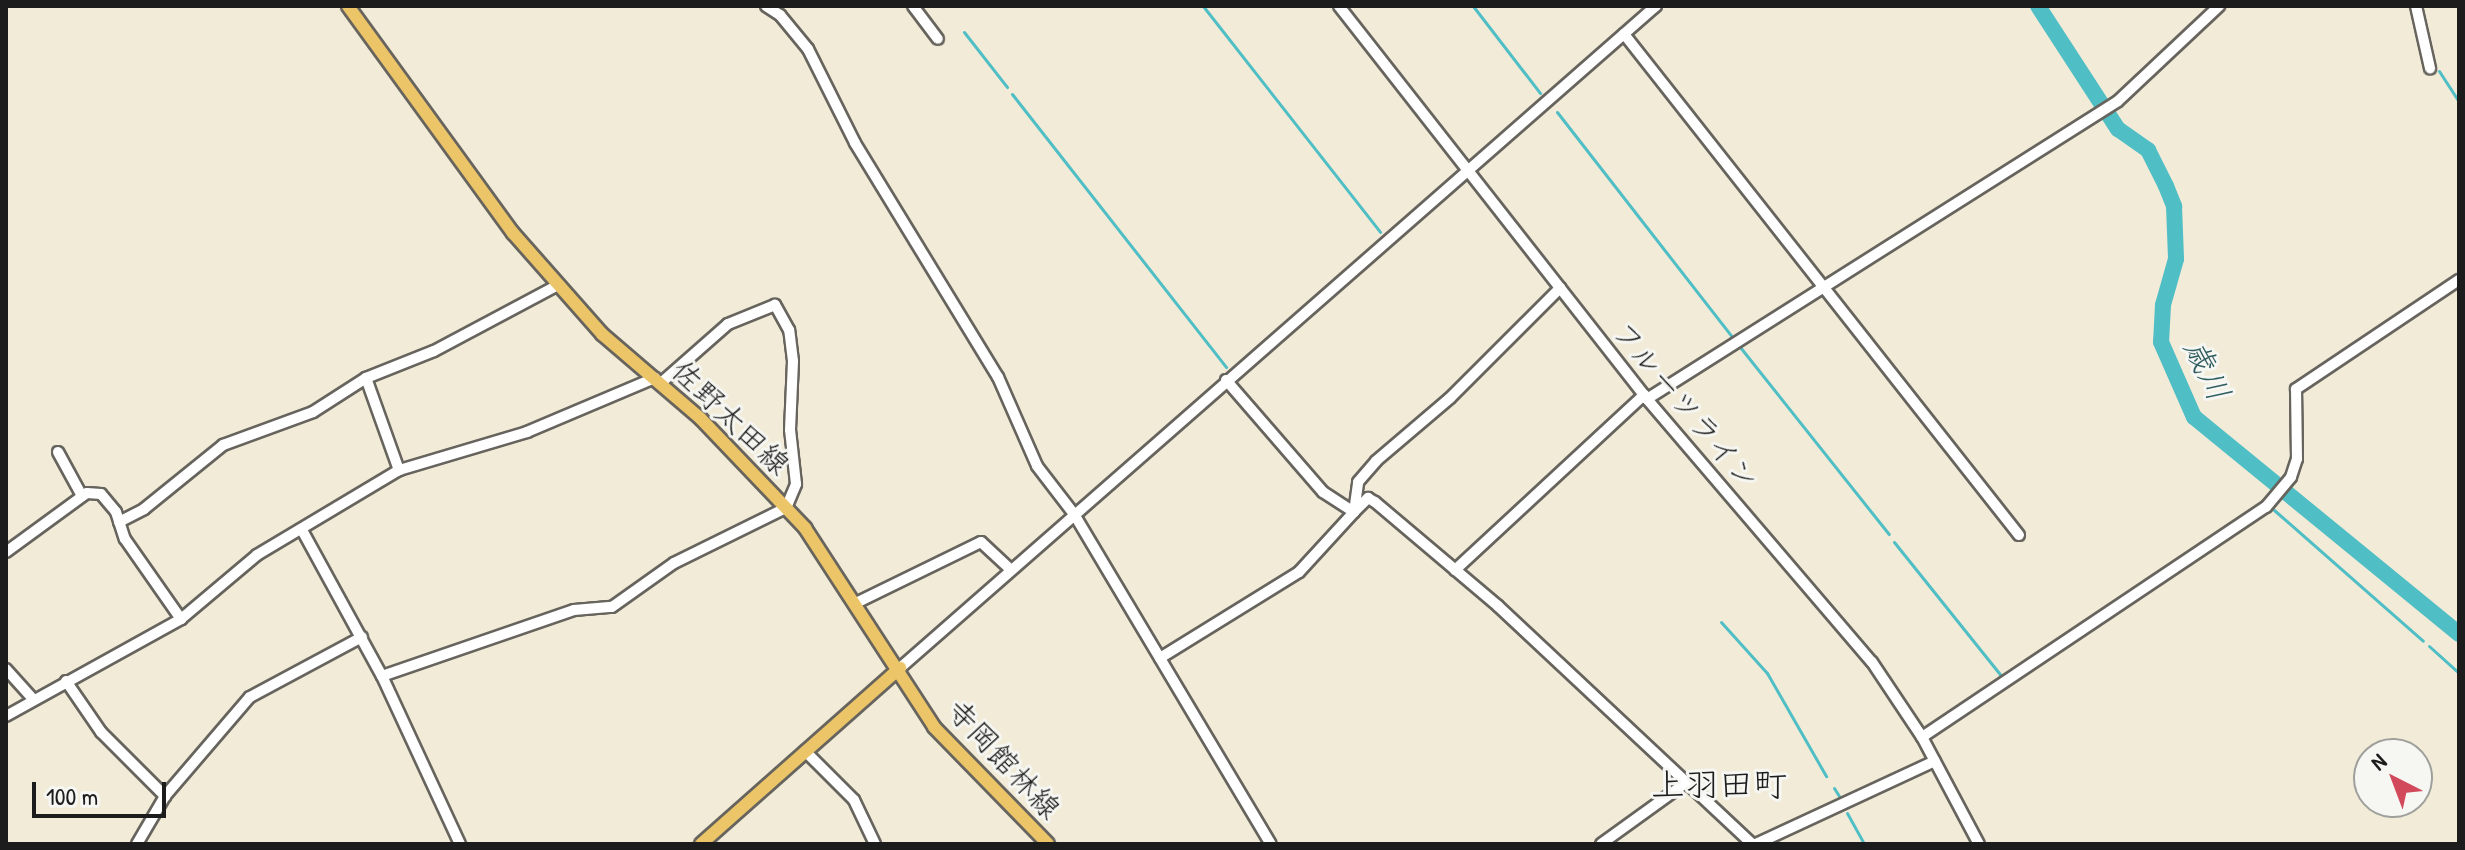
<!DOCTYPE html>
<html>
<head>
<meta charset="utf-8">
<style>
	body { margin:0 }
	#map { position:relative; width:2465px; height:850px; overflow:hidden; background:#f1ebd8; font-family:"Patrick Hand","Klee One",sans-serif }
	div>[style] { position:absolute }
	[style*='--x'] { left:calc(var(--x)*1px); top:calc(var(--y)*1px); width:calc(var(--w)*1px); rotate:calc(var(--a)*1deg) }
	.stream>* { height:3px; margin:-1.5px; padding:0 1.5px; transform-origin:1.5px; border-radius:1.5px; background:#4fbec5 }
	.river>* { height:16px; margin:-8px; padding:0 8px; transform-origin:8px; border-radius:8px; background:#4fbec5 }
	.roads { filter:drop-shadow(2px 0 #67645e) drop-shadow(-2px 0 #67645e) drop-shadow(0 2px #67645e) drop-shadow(0 -2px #67645e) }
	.minor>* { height:10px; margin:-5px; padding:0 5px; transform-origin:5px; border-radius:5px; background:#fff }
	.major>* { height:12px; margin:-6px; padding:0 6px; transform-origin:6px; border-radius:6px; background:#ecc569 }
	span { translate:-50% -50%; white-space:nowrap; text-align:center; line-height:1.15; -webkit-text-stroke:6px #f6f6f2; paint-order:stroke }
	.street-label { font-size:30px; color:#1c1c1c }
	.water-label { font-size:32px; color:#305d60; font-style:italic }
	.quarter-label { font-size:34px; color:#1c1c1c }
	.frame { position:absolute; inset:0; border:8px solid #1c1c1c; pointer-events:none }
	.north { position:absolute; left:2353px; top:738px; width:80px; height:80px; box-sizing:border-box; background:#f6f6f2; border:2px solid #9f9f9c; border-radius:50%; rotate:318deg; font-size:22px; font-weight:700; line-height:32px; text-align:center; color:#1c1c1c }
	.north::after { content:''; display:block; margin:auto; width:28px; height:36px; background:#d1495b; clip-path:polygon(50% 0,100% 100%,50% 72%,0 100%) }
	.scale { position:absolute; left:32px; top:782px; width:134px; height:36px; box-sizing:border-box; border:4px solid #1c1c1c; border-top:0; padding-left:10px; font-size:24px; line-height:28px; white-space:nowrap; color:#1c1c1c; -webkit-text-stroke:6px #f6f6f2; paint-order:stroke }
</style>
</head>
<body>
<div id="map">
	<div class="stream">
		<i style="--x:1203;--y:6;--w:287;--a:51.9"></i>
		<i style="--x:1473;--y:6;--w:110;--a:52.4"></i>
		<i style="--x:964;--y:32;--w:70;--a:52"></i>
		<i style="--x:2439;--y:71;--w:37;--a:57"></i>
		<i style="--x:1012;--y:94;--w:347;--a:51.9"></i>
		<i style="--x:1557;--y:112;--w:286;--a:52.1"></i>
		<i style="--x:1740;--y:347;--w:239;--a:51.5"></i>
		<i style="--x:2274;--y:510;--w:198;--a:41.3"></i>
		<i style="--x:1894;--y:542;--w:173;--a:51.3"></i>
		<i style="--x:2002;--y:677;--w:97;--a:-34"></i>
		<i style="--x:2089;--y:619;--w:210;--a:-33.9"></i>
		<i style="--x:1721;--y:622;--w:69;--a:48"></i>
		<i style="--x:1767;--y:673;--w:119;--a:60.2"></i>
		<i style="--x:2429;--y:646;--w:40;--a:42"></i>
		<i style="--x:1834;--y:788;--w:13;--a:58"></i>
		<i style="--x:1847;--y:813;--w:35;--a:61"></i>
	</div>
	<div class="river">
		<i style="--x:2038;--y:6;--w:147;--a:57"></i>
		<i style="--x:2118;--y:129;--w:37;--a:35"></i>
		<i style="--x:2148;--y:150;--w:40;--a:63.4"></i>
		<i style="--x:2166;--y:186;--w:22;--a:68"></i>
		<i style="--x:2174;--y:206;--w:53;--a:87.8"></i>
		<i style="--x:2176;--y:259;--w:48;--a:105.8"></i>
		<i style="--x:2163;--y:305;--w:37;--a:93"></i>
		<i style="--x:2161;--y:342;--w:82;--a:66.3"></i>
		<i style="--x:2194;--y:417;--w:343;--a:39.3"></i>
	</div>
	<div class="roads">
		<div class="minor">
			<i style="--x:766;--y:6;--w:17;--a:33"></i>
			<i style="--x:780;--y:15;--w:44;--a:50.5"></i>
			<i style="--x:808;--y:49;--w:105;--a:63.4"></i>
			<i style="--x:855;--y:143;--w:274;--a:58.6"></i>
			<i style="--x:998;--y:377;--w:97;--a:66.3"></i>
			<i style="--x:1037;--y:466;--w:61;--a:52.4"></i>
			<i style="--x:1074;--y:514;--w:384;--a:59.2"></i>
			<i style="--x:913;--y:6;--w:41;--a:52.9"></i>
			<i style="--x:1339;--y:6;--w:499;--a:51.9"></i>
			<i style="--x:1647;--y:399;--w:346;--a:49.5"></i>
			<i style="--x:1872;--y:662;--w:90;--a:56.3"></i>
			<i style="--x:1922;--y:737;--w:121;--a:62"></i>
			<i style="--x:2416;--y:6;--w:64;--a:77.3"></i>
			<i style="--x:1624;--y:34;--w:638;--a:51.75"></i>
			<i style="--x:366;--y:378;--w:98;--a:70.3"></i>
			<i style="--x:1226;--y:380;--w:148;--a:49.1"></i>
			<i style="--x:1323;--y:492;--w:37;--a:33"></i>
			<i style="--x:1354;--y:512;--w:20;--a:-45"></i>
			<i style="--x:1368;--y:498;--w:8;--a:30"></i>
			<i style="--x:1375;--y:502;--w:161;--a:40.2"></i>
			<i style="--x:1498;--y:606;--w:348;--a:43.1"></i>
			<i style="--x:1647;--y:399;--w:557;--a:-32.32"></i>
			<i style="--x:2118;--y:101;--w:139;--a:-43.2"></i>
			<i style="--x:58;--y:452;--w:50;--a:61.4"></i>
			<i style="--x:119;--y:522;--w:28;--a:-27"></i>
			<i style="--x:144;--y:509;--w:102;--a:-39"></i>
			<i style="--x:223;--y:445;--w:96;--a:-20.1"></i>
			<i style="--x:313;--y:412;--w:63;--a:-32.7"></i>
			<i style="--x:366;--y:378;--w:73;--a:-21.7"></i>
			<i style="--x:434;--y:351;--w:140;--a:-28"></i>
			<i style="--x:302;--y:530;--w:166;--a:61.3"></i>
			<i style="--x:382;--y:676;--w:185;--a:65.1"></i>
			<i style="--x:6;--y:552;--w:100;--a:-36.1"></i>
			<i style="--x:87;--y:493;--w:14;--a:4"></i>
			<i style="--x:101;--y:494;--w:23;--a:50"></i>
			<i style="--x:116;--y:512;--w:28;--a:72"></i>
			<i style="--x:125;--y:539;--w:98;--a:55"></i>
			<i style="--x:1455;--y:570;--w:258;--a:-42.8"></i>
			<i style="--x:856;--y:603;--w:139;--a:-26"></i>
			<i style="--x:981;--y:542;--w:41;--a:43"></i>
			<i style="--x:1160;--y:658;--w:163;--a:-31.7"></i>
			<i style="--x:1299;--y:572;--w:81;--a:-47.5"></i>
			<i style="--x:1354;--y:512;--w:30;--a:-82"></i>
			<i style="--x:1358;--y:482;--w:28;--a:-49"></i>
			<i style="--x:1376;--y:461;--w:97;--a:-40.4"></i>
			<i style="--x:1450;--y:398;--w:156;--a:-45"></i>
			<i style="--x:900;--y:668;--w:1005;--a:-41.21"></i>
			<i style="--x:6;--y:669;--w:39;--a:48"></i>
			<i style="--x:382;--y:676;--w:203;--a:-19"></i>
			<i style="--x:574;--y:610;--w:38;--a:-5"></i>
			<i style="--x:612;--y:607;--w:76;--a:-35.4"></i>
			<i style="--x:674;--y:563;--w:125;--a:-26.2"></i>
			<i style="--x:786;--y:508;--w:26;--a:-67"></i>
			<i style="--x:796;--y:484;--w:54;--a:-96.3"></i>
			<i style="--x:790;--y:430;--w:69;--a:-87.5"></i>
			<i style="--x:793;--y:361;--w:31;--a:-97"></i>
			<i style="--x:789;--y:330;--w:29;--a:-119"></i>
			<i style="--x:775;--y:305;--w:51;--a:158"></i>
			<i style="--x:728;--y:324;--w:89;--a:138.6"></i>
			<i style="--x:66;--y:681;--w:62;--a:55.5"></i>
			<i style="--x:101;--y:732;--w:91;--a:45"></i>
			<i style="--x:6;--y:716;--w:200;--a:-29"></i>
			<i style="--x:181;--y:619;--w:99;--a:-40.1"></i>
			<i style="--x:257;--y:555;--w:165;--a:-30.9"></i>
			<i style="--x:399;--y:470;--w:134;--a:-16.5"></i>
			<i style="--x:527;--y:432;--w:139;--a:-22.9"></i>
			<i style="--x:1922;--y:737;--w:414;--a:-33.8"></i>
			<i style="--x:2266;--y:507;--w:39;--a:-50"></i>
			<i style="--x:2291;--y:477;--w:19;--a:-72"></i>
			<i style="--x:2297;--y:459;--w:70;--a:-90.8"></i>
			<i style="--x:2296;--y:389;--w:196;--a:-33.8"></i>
			<i style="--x:805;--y:751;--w:69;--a:45"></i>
			<i style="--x:854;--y:800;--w:49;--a:64.5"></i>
			<i style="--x:137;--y:844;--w:56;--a:-59.7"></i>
			<i style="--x:165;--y:796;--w:130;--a:-49.4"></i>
			<i style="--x:250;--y:697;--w:127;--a:-28.2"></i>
			<i style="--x:1601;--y:844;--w:106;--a:-35.8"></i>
			<i style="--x:1756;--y:844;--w:197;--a:-24.9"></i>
		</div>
		<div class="major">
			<i style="--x:348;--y:6;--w:281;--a:54"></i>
			<i style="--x:513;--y:233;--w:135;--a:48.6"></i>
			<i style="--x:602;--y:334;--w:130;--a:40.6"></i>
			<i style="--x:701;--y:419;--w:151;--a:46.3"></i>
			<i style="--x:805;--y:528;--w:237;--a:57"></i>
			<i style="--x:934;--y:727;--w:163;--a:45.7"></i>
			<i style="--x:701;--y:844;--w:266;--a:-41.5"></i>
		</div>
	</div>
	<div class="street-label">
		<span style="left:1686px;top:405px;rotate:50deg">フルーツライン</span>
		<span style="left:731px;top:417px;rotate:44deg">佐野太田線</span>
		<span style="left:1004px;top:759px;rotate:47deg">寺岡館林線</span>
	</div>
	<div class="water-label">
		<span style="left:2207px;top:370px;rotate:64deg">歳川</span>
	</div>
	<div class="quarter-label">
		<span style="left:1719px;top:785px">上羽田町</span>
	</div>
	<div class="frame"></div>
	<div class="north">N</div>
	<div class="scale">100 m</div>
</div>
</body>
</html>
